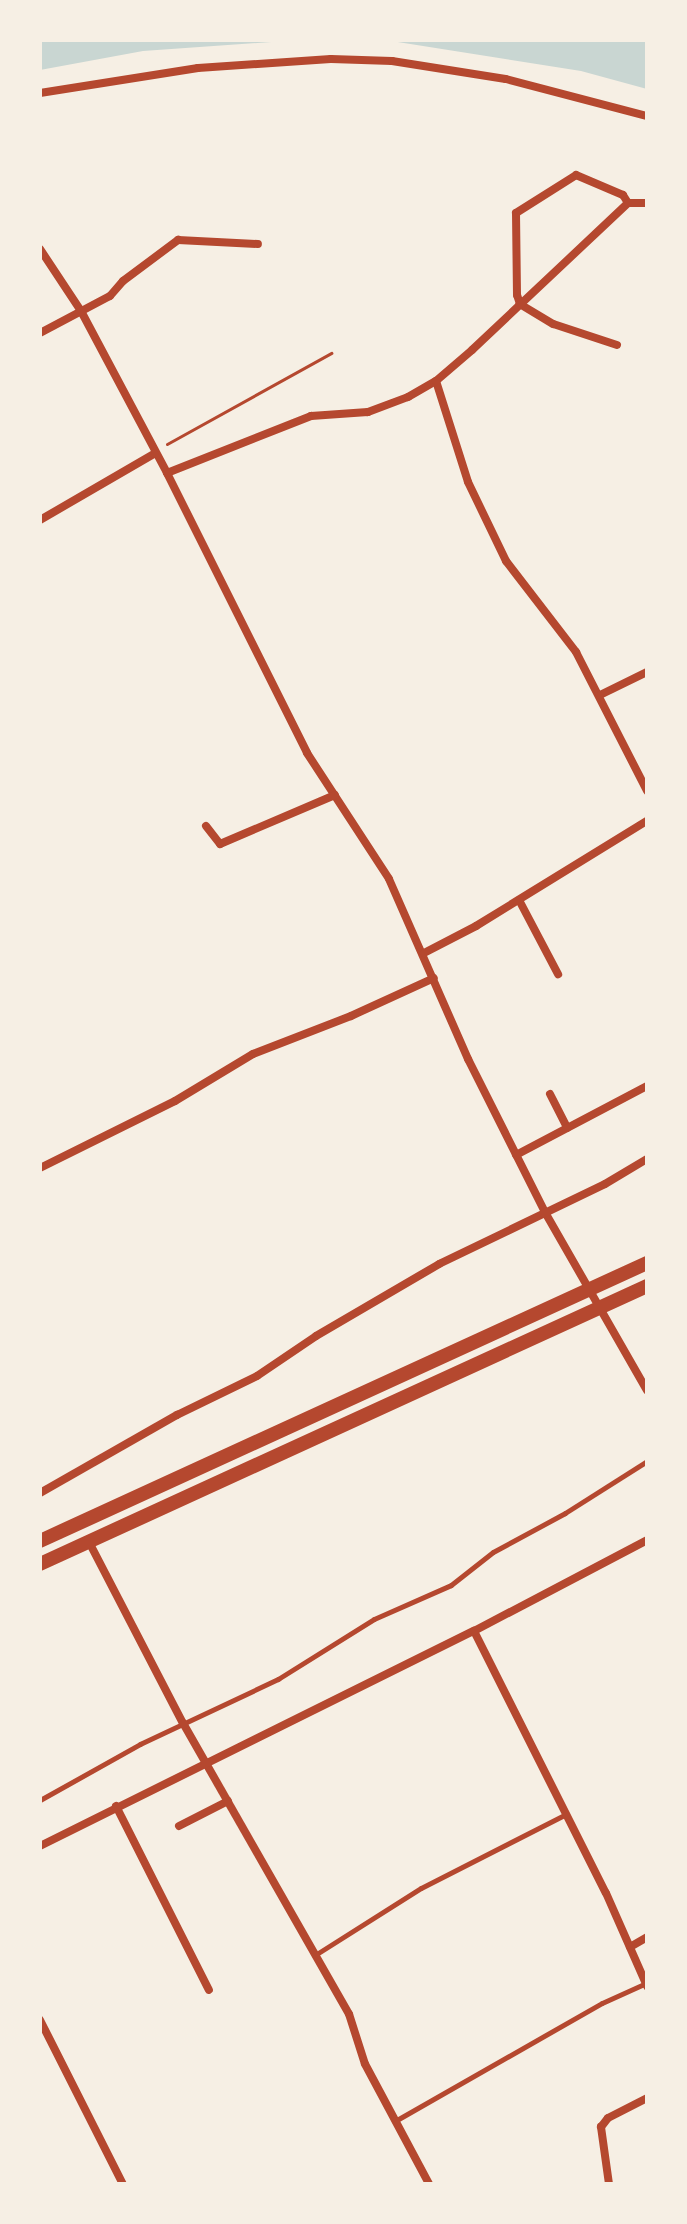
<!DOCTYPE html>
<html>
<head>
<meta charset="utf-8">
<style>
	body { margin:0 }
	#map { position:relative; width:687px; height:2224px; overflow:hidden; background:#f6efe4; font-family:"DejaVu Sans",sans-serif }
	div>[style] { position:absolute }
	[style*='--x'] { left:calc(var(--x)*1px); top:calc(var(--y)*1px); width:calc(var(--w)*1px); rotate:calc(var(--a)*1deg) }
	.water>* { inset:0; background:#c9d6d2 }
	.path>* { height:3px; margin:-1.5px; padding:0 1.5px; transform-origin:1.5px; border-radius:1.5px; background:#b5482f }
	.service>* { height:5px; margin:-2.5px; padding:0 2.5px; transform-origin:2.5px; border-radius:2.5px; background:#b5482f }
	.minor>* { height:8px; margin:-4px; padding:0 4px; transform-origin:4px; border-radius:4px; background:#b5482f }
	.secondary>* { height:14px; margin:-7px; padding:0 7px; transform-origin:7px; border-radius:7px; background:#b5482f }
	span { translate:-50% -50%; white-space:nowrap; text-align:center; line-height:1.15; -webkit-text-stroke:8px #f6efe4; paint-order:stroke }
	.frame { position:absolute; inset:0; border:42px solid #f6efe4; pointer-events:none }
</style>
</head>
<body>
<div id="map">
	<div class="water">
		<i style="clip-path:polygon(40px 40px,299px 40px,143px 51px,40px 70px)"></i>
		<i style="clip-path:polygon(385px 40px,647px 40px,647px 89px,581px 71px)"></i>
	</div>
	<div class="path">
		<i style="--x:167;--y:444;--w:188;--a:-29"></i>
	</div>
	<div class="service">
		<i style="--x:40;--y:1800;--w:115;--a:-29.2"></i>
		<i style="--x:140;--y:1744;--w:153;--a:-25.2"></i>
		<i style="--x:278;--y:1679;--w:113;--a:-32"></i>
		<i style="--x:374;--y:1619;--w:84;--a:-23.8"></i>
		<i style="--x:451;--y:1585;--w:53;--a:-38.2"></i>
		<i style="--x:493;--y:1552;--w:82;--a:-28.4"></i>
		<i style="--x:565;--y:1513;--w:97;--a:-32.4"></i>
		<i style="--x:315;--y:1955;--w:125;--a:-32.3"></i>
		<i style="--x:421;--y:1888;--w:163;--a:-27"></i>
		<i style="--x:395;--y:2121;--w:238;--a:-29.7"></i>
		<i style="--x:602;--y:2003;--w:48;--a:-24.4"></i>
	</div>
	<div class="minor">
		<i style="--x:40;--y:93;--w:160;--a:-9"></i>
		<i style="--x:198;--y:68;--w:133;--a:-3.9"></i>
		<i style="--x:331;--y:59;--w:61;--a:1.9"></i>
		<i style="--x:392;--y:61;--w:115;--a:9"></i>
		<i style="--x:506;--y:79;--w:146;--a:14.7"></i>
		<i style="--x:40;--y:249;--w:74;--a:56.5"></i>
		<i style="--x:81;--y:311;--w:183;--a:62"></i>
		<i style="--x:167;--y:473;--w:313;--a:63.4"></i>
		<i style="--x:307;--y:753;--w:150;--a:56.9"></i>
		<i style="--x:389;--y:879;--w:197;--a:66.3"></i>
		<i style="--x:468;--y:1059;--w:174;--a:63.3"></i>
		<i style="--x:546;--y:1214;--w:203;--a:60.2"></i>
		<i style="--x:40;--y:333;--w:79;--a:-27.9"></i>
		<i style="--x:110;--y:296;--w:20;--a:-49"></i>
		<i style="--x:123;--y:281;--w:69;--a:-36.7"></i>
		<i style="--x:178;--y:240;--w:80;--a:2.9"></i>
		<i style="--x:617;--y:345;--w:67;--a:-161.8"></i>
		<i style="--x:553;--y:324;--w:39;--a:-149"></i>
		<i style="--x:520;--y:304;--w:9;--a:-108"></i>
		<i style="--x:517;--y:295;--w:82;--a:-90.7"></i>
		<i style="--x:516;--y:213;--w:71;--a:-32.3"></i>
		<i style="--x:576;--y:175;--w:51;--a:23.1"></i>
		<i style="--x:623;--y:195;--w:9;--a:58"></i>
		<i style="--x:436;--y:381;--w:106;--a:72.4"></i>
		<i style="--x:468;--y:482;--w:88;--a:64.3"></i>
		<i style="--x:506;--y:561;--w:115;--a:52.4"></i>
		<i style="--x:576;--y:652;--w:156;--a:62.9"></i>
		<i style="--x:167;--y:473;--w:155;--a:-21.6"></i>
		<i style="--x:311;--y:416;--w:57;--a:-4"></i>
		<i style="--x:368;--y:412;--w:43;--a:-20.6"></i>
		<i style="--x:408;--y:397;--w:32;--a:-30"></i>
		<i style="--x:436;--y:381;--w:48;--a:-40.7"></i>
		<i style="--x:472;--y:350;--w:214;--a:-43.3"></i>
		<i style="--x:628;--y:203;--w:19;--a:0"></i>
		<i style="--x:40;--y:520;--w:132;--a:-30.1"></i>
		<i style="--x:600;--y:695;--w:52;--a:-26.1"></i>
		<i style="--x:206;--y:826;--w:23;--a:52"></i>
		<i style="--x:220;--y:844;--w:125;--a:-23.1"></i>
		<i style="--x:519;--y:900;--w:84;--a:62.2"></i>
		<i style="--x:424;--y:953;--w:59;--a:-27.4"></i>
		<i style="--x:476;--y:926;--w:201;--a:-31.6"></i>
		<i style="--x:550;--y:1094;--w:38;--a:63"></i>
		<i style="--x:516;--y:1155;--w:148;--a:-27.8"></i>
		<i style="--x:40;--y:1168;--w:151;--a:-26.4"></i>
		<i style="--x:175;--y:1101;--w:91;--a:-31.1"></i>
		<i style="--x:253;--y:1054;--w:105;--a:-21.2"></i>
		<i style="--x:351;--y:1016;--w:91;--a:-24.6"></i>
		<i style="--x:40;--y:1493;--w:158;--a:-29.7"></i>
		<i style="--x:177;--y:1415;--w:89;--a:-26"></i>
		<i style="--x:257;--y:1376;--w:71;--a:-34.1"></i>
		<i style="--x:316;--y:1336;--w:143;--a:-30.3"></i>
		<i style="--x:439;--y:1264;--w:184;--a:-25.7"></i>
		<i style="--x:605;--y:1184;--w:49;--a:-30.8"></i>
		<i style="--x:89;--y:1542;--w:204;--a:62.6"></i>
		<i style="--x:183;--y:1723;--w:335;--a:60.3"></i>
		<i style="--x:349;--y:2014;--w:52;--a:72.3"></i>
		<i style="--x:365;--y:2064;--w:136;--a:61.9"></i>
		<i style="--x:474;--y:1631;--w:293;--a:63.3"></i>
		<i style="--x:606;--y:1893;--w:102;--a:66.2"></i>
		<i style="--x:116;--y:1806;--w:206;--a:63.2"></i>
		<i style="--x:179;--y:1826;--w:55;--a:-27"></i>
		<i style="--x:40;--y:1846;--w:484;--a:-26.4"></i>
		<i style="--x:474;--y:1631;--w:195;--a:-27.7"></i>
		<i style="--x:630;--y:1947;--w:20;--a:-30"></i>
		<i style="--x:40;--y:2020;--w:184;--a:63.2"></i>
		<i style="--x:609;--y:2184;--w:58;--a:-98"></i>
		<i style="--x:601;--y:2127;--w:11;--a:-52"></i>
		<i style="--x:608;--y:2118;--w:44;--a:-27.1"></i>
	</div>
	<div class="secondary">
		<i style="--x:40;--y:1541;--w:668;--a:-24.61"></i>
		<i style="--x:40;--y:1564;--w:668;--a:-24.61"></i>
	</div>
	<div class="frame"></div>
</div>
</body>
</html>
